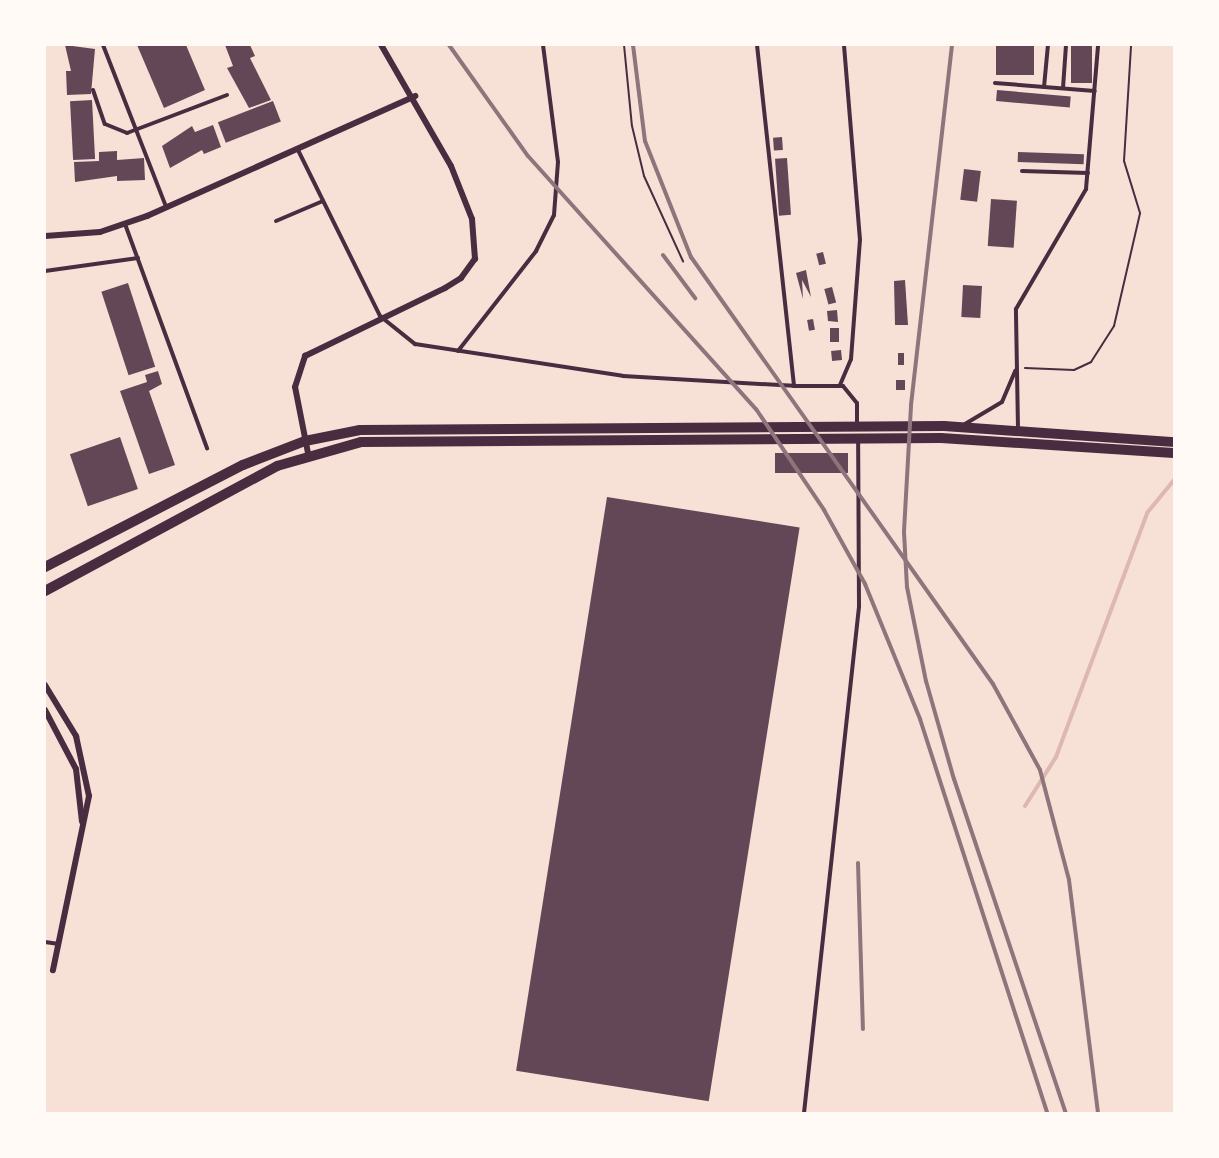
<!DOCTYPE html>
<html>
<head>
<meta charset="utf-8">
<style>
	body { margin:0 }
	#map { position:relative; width:1219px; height:1158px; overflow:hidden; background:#f7e1d7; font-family:Roboto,sans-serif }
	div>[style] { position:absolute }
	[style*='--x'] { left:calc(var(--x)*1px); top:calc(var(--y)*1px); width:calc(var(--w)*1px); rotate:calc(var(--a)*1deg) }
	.stream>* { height:4px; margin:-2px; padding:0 2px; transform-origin:2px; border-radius:2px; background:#dcb8b0 }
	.building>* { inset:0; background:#644757; transform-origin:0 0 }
	.path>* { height:2px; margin:-1px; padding:0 1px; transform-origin:1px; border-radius:1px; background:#4a2c40 }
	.service>* { height:4px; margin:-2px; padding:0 2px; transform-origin:2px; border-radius:2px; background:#4a2c40 }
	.minor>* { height:6px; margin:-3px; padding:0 3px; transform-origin:3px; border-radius:3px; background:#4a2c40 }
	.secondary>* { height:10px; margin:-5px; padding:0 5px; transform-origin:5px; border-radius:5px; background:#4a2c40 }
	.rail>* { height:4px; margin:-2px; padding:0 2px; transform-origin:2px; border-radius:2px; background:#8f747c }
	span { translate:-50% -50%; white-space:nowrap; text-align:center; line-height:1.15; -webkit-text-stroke:5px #fffaf5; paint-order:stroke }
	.frame { position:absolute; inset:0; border:46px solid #fffaf5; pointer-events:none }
</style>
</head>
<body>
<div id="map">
	<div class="stream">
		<i style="--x:1025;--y:806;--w:58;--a:-57.7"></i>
		<i style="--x:1056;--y:757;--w:260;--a:-69.5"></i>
		<i style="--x:1147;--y:513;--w:43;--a:-50.7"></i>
	</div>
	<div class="building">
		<i style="clip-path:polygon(65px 45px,95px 49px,91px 94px,67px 95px,66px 71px,71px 71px)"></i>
		<i style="clip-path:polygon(137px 45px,186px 45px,205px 90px,164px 108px)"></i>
		<i style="clip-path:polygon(225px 45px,250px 45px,255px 56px,250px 58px,271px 100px,249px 108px,227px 68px,233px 66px)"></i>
		<i style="left:996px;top:45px;width:38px;height:30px"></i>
		<i style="left:1071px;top:45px;width:21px;height:38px"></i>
		<i style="left:997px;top:90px;width:74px;height:11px;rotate:5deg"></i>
		<i style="left:92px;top:100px;width:59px;height:22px;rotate:87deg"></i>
		<i style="left:273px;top:101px;width:22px;height:59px;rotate:69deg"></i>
		<i style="clip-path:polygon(213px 125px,221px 147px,204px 154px,202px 150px,170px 168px,162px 146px,192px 126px,195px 132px)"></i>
		<i style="left:782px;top:137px;width:13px;height:9px;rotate:86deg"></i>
		<i style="clip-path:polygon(117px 151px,117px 160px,144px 158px,145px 180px,117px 181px,117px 176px,75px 182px,74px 162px,99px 161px,99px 152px)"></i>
		<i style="left:1018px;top:152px;width:66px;height:10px;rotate:2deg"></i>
		<i style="left:787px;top:158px;width:57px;height:12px;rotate:86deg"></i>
		<i style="left:964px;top:169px;width:17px;height:31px;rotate:7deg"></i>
		<i style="left:991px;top:199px;width:26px;height:47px;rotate:4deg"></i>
		<i style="left:823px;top:252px;width:12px;height:7px;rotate:76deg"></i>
		<i style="clip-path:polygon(806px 270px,811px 297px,802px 280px,803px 299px,796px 273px)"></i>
		<i style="clip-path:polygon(905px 280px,908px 325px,895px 325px,894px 281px)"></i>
		<i style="left:128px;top:283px;width:88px;height:28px;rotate:72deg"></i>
		<i style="left:963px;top:285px;width:19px;height:32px;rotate:3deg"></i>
		<i style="left:832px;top:287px;width:16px;height:8px;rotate:75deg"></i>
		<i style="clip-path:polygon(837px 310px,838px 322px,828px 321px,827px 311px)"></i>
		<i style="left:813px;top:319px;width:11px;height:6px;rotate:80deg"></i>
		<i style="left:830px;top:328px;width:9px;height:14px"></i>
		<i style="left:841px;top:350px;width:10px;height:10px;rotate:84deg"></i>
		<i style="left:898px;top:353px;width:6px;height:12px"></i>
		<i style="clip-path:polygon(158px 371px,162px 384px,149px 391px,175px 465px,149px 474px,120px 391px,147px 382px,145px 375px)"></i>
		<i style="left:896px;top:380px;width:9px;height:10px"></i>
		<i style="left:120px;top:437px;width:55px;height:53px;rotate:71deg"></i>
		<i style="left:848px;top:453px;width:20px;height:73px;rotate:90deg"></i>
		<i style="left:607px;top:497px;width:195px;height:581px;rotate:9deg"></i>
	</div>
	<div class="path">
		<i style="--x:624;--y:45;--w:81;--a:84.4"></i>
		<i style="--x:632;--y:126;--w:51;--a:76.5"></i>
		<i style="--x:644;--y:176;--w:94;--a:65.4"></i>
		<i style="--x:1025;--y:368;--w:49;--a:2.3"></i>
		<i style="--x:1074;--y:370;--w:19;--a:-25"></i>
		<i style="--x:1091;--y:362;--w:43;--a:-57.4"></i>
		<i style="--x:1114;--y:326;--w:116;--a:-77"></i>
		<i style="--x:1140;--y:213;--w:54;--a:-107.1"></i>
		<i style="--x:1124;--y:161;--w:116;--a:-86.5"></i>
	</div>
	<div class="service">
		<i style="--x:103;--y:45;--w:174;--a:68.7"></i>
		<i style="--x:757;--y:45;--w:343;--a:83.8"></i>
		<i style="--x:794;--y:386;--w:49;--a:0"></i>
		<i style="--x:843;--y:386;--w:22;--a:51"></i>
		<i style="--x:857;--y:403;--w:22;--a:90"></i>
		<i style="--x:995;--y:83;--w:100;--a:4.6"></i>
		<i style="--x:1044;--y:87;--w:42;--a:-84.6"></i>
		<i style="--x:1063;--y:88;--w:43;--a:-86"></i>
		<i style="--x:93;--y:90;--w:36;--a:71"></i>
		<i style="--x:105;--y:124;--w:24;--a:22"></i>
		<i style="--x:127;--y:133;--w:107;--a:-20.8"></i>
		<i style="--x:297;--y:148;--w:187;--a:63.7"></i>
		<i style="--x:380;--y:316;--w:45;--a:38.7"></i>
		<i style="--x:415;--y:344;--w:210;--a:8.7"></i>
		<i style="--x:623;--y:376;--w:171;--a:3.3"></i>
		<i style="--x:1022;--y:171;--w:66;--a:1.7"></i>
		<i style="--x:276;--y:221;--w:51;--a:-23.1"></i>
		<i style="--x:125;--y:224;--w:239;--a:69.9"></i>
		<i style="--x:45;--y:271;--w:94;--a:-8"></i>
		<i style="--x:458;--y:351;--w:127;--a:-52"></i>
		<i style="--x:536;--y:251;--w:40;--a:-63.4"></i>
		<i style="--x:554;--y:215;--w:53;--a:-85.7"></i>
		<i style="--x:558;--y:162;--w:118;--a:-97.3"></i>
		<i style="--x:840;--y:385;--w:28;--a:-67"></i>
		<i style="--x:851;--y:359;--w:119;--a:-85.7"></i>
		<i style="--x:860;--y:240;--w:196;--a:-94.7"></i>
		<i style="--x:965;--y:424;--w:43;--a:-30.7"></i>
		<i style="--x:1002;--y:402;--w:34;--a:-67"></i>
		<i style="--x:1018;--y:429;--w:120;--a:-91"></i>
		<i style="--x:1016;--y:309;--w:139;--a:-59.7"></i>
		<i style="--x:1086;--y:189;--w:144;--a:-85.2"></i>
		<i style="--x:45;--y:942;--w:14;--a:8"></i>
		<i style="--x:804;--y:1113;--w:509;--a:-83.8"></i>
		<i style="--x:859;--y:607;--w:166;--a:-90.3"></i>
	</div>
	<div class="minor">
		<i style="--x:45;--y:236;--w:55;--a:-4.2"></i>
		<i style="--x:100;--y:232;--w:50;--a:-18.8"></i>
		<i style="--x:147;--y:216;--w:294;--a:-24.1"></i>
		<i style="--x:308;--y:453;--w:67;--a:-101.1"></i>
		<i style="--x:295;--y:387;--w:33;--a:-72"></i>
		<i style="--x:305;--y:356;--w:156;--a:-25.9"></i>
		<i style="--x:445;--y:288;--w:19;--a:-32"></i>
		<i style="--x:461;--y:278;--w:24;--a:-54"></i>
		<i style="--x:475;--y:259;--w:40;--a:-94.3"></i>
		<i style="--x:472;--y:219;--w:57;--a:-111.6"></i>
		<i style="--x:451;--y:166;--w:140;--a:-120"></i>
		<i style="--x:45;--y:685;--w:60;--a:58.7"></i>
		<i style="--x:76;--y:736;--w:61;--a:77.8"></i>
		<i style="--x:89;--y:796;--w:178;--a:101.7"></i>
		<i style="--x:45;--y:710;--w:67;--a:62.3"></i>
		<i style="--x:76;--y:769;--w:53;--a:83.5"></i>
	</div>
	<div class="secondary">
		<i style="--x:45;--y:567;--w:223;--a:-27.3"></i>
		<i style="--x:243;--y:465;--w:66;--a:-21.2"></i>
		<i style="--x:305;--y:441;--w:56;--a:-11.3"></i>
		<i style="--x:360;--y:430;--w:584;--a:-0.39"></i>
		<i style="--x:944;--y:426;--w:231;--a:4"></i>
		<i style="--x:45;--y:591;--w:264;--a:-28.3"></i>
		<i style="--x:277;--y:466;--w:87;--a:-15.9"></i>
		<i style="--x:361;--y:442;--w:580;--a:-0.4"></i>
		<i style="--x:941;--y:438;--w:233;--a:3.7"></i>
	</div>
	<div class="rail">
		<i style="--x:449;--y:45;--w:136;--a:54.6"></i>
		<i style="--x:528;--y:156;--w:341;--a:48"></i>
		<i style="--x:756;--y:409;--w:122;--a:56"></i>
		<i style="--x:824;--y:510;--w:85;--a:61"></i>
		<i style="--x:865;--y:584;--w:146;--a:67.8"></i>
		<i style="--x:920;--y:719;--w:414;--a:72.1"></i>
		<i style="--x:633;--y:45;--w:97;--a:82.9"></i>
		<i style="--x:645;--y:141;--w:125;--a:68.4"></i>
		<i style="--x:691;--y:257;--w:523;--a:54.73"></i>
		<i style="--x:993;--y:684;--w:98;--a:61.3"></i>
		<i style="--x:1040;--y:770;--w:114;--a:75.2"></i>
		<i style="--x:1069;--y:880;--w:235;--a:82.9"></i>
		<i style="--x:952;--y:45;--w:363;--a:96.5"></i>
		<i style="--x:911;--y:406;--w:126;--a:93.2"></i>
		<i style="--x:904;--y:532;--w:55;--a:86.9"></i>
		<i style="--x:907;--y:587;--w:96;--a:78.6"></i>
		<i style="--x:926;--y:681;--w:102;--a:74.1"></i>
		<i style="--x:954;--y:779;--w:352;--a:71.5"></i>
		<i style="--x:663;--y:255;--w:54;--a:53.3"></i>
		<i style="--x:858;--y:863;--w:166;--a:88.3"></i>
	</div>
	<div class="frame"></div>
</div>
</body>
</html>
